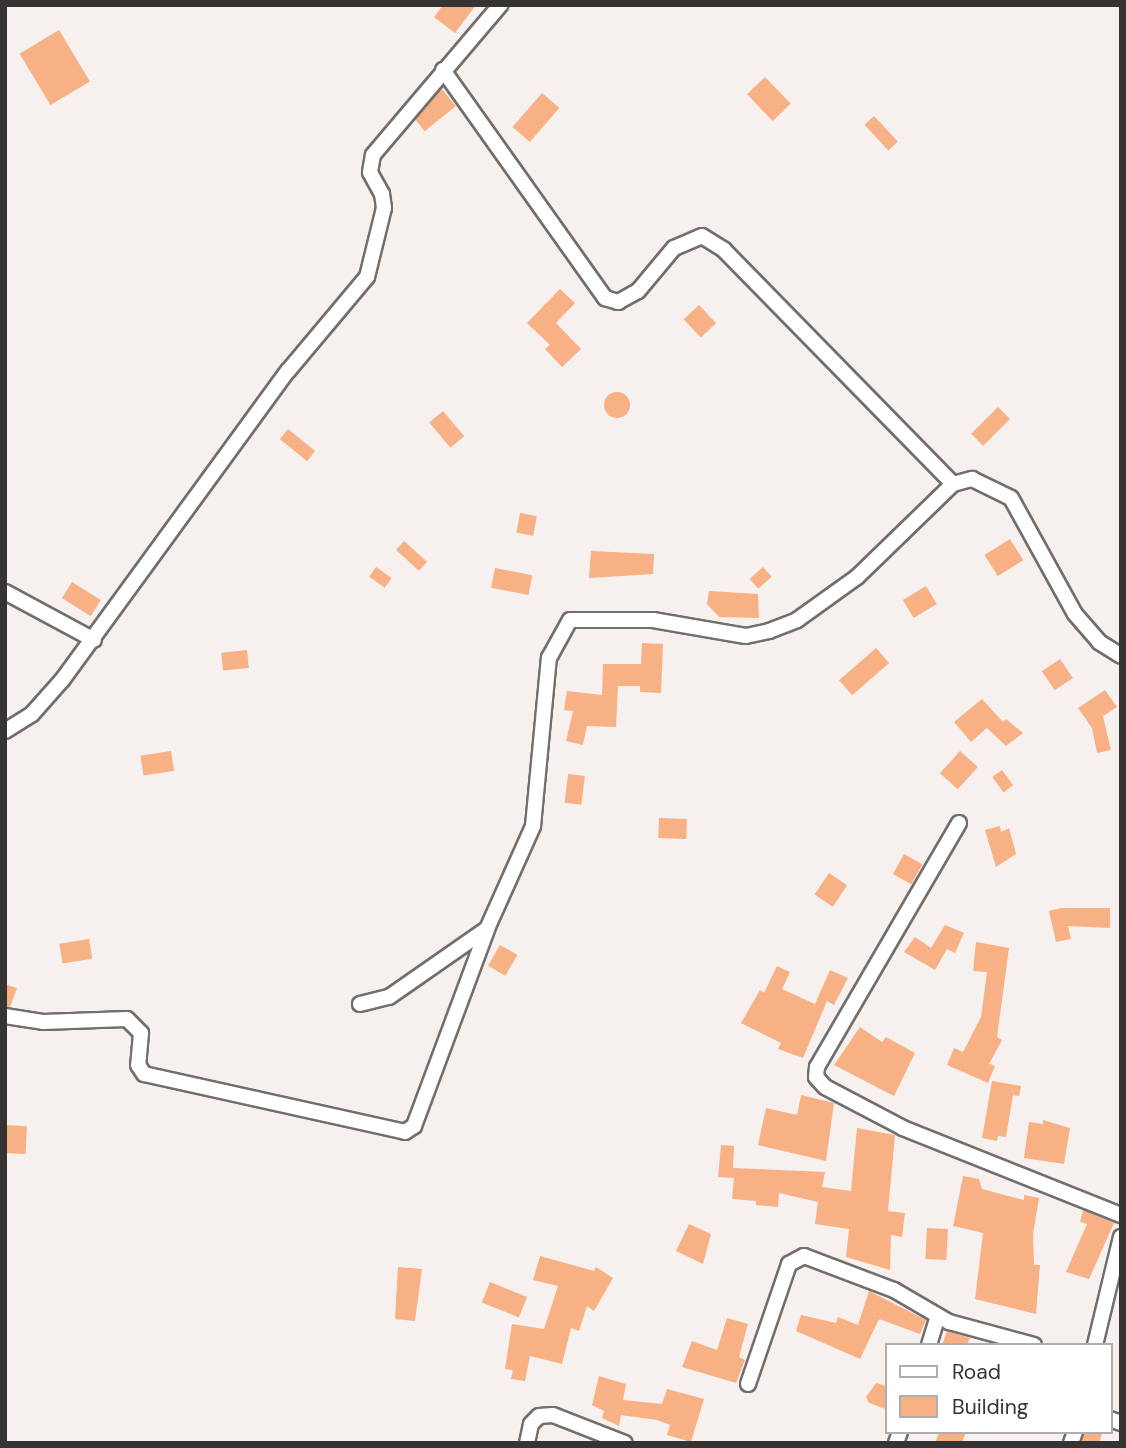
<!DOCTYPE html>
<html>
<head>
<meta charset="utf-8">
<style>
	body { margin:0 }
	#map { position:relative; width:1126px; height:1448px; overflow:hidden; background:#f6f1ee; font-family:"DM Sans",sans-serif }
	div>[style] { position:absolute }
	[style*='--x'] { left:calc(var(--x)*1px); top:calc(var(--y)*1px); width:calc(var(--w)*1px); rotate:calc(var(--a)*1deg) }
	.building>* { inset:0; background:#f8b085; transform-origin:0 0 }
	.round { border-radius:50% }
	.roads { filter:drop-shadow(2px 0 #726e6c) drop-shadow(-2px 0 #726e6c) drop-shadow(0 2px #726e6c) drop-shadow(0 -2px #726e6c) }
	.street>* { height:14px; margin:-7px; padding:0 7px; transform-origin:7px; border-radius:7px; background:#fff }
	span { translate:-50% -50%; white-space:nowrap; text-align:center; line-height:1.15; -webkit-text-stroke:5px #fff; paint-order:stroke }
	.frame { position:absolute; inset:0; border:7px solid #353433; pointer-events:none }
	.legend { position:absolute; left:885px; top:1343px; width:228px; height:91px; box-sizing:border-box; background:#fff; border:2px solid #aeaead; margin:0; padding:9px 12px; list-style:none; font-size:21px; color:#353433 }
	.legend li { display:flex; align-items:center; gap:14px; height:35px }
	.legend b { width:35px; border:2px solid #aeaead }
</style>
</head>
<body>
<div id="map">
	<div class="building">
		<i style="clip-path:polygon(443px 5px,476px 5px,455px 33px,434px 17px)"></i>
		<i style="left:59px;top:30px;width:60px;height:46px;rotate:59deg"></i>
		<i style="left:765px;top:77px;width:37px;height:25px;rotate:46deg"></i>
		<i style="left:442px;top:89px;width:22px;height:40px;rotate:51deg"></i>
		<i style="left:542px;top:93px;width:23px;height:45px;rotate:41deg"></i>
		<i style="left:874px;top:116px;width:35px;height:13px;rotate:47deg"></i>
		<i style="clip-path:polygon(560px 289px,575px 303px,556px 323px,581px 349px,562px 367px,545px 349px,550px 345px,527px 323px)"></i>
		<i style="left:699px;top:305px;width:25px;height:21px;rotate:47deg"></i>
		<i class="round" style="left:604px;top:392px;width:26px;height:26px"></i>
		<i style="left:998px;top:407px;width:17px;height:38px;rotate:45deg"></i>
		<i style="left:443px;top:411px;width:33px;height:18px;rotate:50deg"></i>
		<i style="left:288px;top:429px;width:35px;height:13px;rotate:39deg"></i>
		<i style="left:520px;top:513px;width:17px;height:20px;rotate:10deg"></i>
		<i style="left:1010px;top:539px;width:25px;height:30px;rotate:58deg"></i>
		<i style="left:404px;top:541px;width:31px;height:12px;rotate:42deg"></i>
		<i style="clip-path:polygon(591px 551px,654px 554px,653px 574px,589px 578px)"></i>
		<i style="left:376px;top:567px;width:19px;height:12px;rotate:35deg"></i>
		<i style="left:763px;top:567px;width:13px;height:18px;rotate:48deg"></i>
		<i style="left:495px;top:568px;width:38px;height:20px;rotate:11deg"></i>
		<i style="left:72px;top:582px;width:34px;height:19px;rotate:32deg"></i>
		<i style="left:926px;top:586px;width:21px;height:27px;rotate:59deg"></i>
		<i style="clip-path:polygon(709px 591px,758px 594px,759px 618px,719px 617px,707px 604px)"></i>
		<i style="clip-path:polygon(642px 643px,663px 644px,661px 693px,640px 692px,640px 686px,618px 686px,616px 727px,587px 726px,583px 745px,566px 741px,573px 711px,564px 710px,567px 691px,602px 695px,603px 664px,641px 664px)"></i>
		<i style="left:876px;top:648px;width:20px;height:49px;rotate:49deg"></i>
		<i style="left:247px;top:650px;width:18px;height:26px;rotate:84deg"></i>
		<i style="left:1060px;top:659px;width:23px;height:22px;rotate:56deg"></i>
		<i style="clip-path:polygon(1105px 690px,1117px 707px,1103px 716px,1111px 750px,1097px 753px,1092px 728px,1078px 708px)"></i>
		<i style="clip-path:polygon(982px 699px,1003px 722px,1006px 719px,1023px 733px,1006px 746px,987px 728px,971px 742px,954px 722px)"></i>
		<i style="left:171px;top:751px;width:20px;height:31px;rotate:81deg"></i>
		<i style="left:960px;top:751px;width:24px;height:30px;rotate:42deg"></i>
		<i style="left:1002px;top:770px;width:19px;height:12px;rotate:54deg"></i>
		<i style="left:568px;top:774px;width:17px;height:29px;rotate:7deg"></i>
		<i style="left:659px;top:818px;width:28px;height:20px;rotate:2deg"></i>
		<i style="clip-path:polygon(1000px 826px,1001px 832px,1009px 828px,1016px 854px,996px 867px,985px 830px)"></i>
		<i style="left:904px;top:854px;width:21px;height:23px;rotate:29deg"></i>
		<i style="left:829px;top:873px;width:22px;height:26px;rotate:34deg"></i>
		<i style="clip-path:polygon(1061px 908px,1110px 908px,1110px 928px,1068px 926px,1071px 939px,1056px 942px,1049px 911px)"></i>
		<i style="clip-path:polygon(945px 925px,964px 933px,955px 953px,947px 949px,935px 970px,904px 952px,915px 937px,931px 948px)"></i>
		<i style="left:89px;top:939px;width:20px;height:30px;rotate:81deg"></i>
		<i style="clip-path:polygon(976px 942px,1009px 948px,997px 1037px,1002px 1040px,989px 1064px,995px 1066px,988px 1083px,947px 1065px,954px 1048px,963px 1052px,981px 1017px,987px 972px,973px 971px)"></i>
		<i style="left:500px;top:945px;width:20px;height:24px;rotate:30deg"></i>
		<i style="clip-path:polygon(777px 966px,790px 972px,782px 989px,815px 1004px,830px 970px,848px 978px,834px 1005px,827px 1001px,803px 1058px,778px 1049px,781px 1043px,741px 1023px,760px 990px,764px 993px)"></i>
		<i style="clip-path:polygon(5px 984px,17px 988px,10px 1007px,5px 1007px)"></i>
		<i style="clip-path:polygon(860px 1027px,882px 1042px,886px 1037px,915px 1053px,894px 1096px,834px 1065px)"></i>
		<i style="clip-path:polygon(992px 1081px,1021px 1086px,1019px 1096px,1013px 1095px,1006px 1137px,998px 1136px,997px 1141px,982px 1138px)"></i>
		<i style="clip-path:polygon(801px 1095px,834px 1103px,826px 1161px,758px 1145px,766px 1108px,797px 1115px)"></i>
		<i style="clip-path:polygon(1043px 1120px,1070px 1128px,1064px 1164px,1024px 1158px,1029px 1122px,1043px 1124px)"></i>
		<i style="left:5px;top:1125px;width:22px;height:28px;rotate:3deg"></i>
		<i style="clip-path:polygon(857px 1128px,895px 1135px,888px 1211px,905px 1213px,902px 1237px,891px 1235px,890px 1270px,846px 1257px,849px 1229px,815px 1224px,818px 1202px,779px 1193px,778px 1207px,756px 1205px,756px 1201px,732px 1199px,734px 1178px,718px 1177px,721px 1145px,734px 1146px,733px 1168px,825px 1172px,822px 1187px,851px 1191px)"></i>
		<i style="clip-path:polygon(963px 1176px,979px 1179px,982px 1189px,1024px 1200px,1024px 1195px,1039px 1198px,1033px 1234px,1034px 1265px,1040px 1265px,1036px 1314px,975px 1299px,983px 1233px,953px 1226px)"></i>
		<i style="clip-path:polygon(1083px 1210px,1114px 1223px,1089px 1279px,1066px 1272px,1087px 1224px,1080px 1222px)"></i>
		<i style="clip-path:polygon(689px 1224px,711px 1234px,703px 1264px,676px 1251px)"></i>
		<i style="left:927px;top:1228px;width:21px;height:31px;rotate:3deg"></i>
		<i style="clip-path:polygon(540px 1256px,594px 1271px,596px 1267px,613px 1278px,594px 1311px,587px 1306px,579px 1331px,571px 1328px,562px 1364px,530px 1356px,525px 1381px,511px 1379px,513px 1370px,505px 1369px,512px 1324px,544px 1329px,558px 1286px,533px 1280px)"></i>
		<i style="clip-path:polygon(398px 1267px,422px 1269px,415px 1321px,395px 1319px)"></i>
		<i style="left:490px;top:1282px;width:40px;height:22px;rotate:22deg"></i>
		<i style="clip-path:polygon(869px 1291px,926px 1320px,920px 1334px,879px 1319px,860px 1359px,796px 1331px,801px 1315px,836px 1323px,838px 1317px,858px 1325px)"></i>
		<i style="clip-path:polygon(727px 1318px,748px 1324px,739px 1357px,745px 1360px,736px 1383px,682px 1367px,692px 1341px,717px 1350px)"></i>
		<i style="clip-path:polygon(947px 1331px,970px 1338px,967px 1345px,942px 1345px)"></i>
		<i style="clip-path:polygon(599px 1376px,626px 1384px,623px 1400px,662px 1404px,667px 1389px,704px 1399px,691px 1442px,667px 1435px,670px 1425px,657px 1420px,621px 1415px,619px 1426px,602px 1418px,604px 1411px,592px 1405px)"></i>
		<i style="clip-path:polygon(876px 1383px,886px 1386px,886px 1409px,869px 1403px,866px 1397px)"></i>
		<i style="clip-path:polygon(939px 1432px,966px 1432px,962px 1443px,935px 1443px)"></i>
		<i style="clip-path:polygon(1084px 1432px,1102px 1434px,1099px 1443px,1081px 1443px)"></i>
	</div>
	<div class="roads">
		<div class="street">
			<i style="--x:443;--y:70;--w:280;--a:54.6"></i>
			<i style="--x:605;--y:298;--w:14;--a:17"></i>
			<i style="--x:618;--y:302;--w:23;--a:-29"></i>
			<i style="--x:638;--y:291;--w:56;--a:-50.1"></i>
			<i style="--x:674;--y:248;--w:30;--a:-23"></i>
			<i style="--x:702;--y:236;--w:26;--a:32"></i>
			<i style="--x:724;--y:250;--w:327;--a:45.6"></i>
			<i style="--x:5;--y:592;--w:101;--a:28.3"></i>
			<i style="--x:5;--y:731;--w:32;--a:-32"></i>
			<i style="--x:32;--y:714;--w:47;--a:-48.5"></i>
			<i style="--x:63;--y:679;--w:381;--a:-53.9"></i>
			<i style="--x:288;--y:371;--w:123;--a:-50"></i>
			<i style="--x:367;--y:277;--w:71;--a:-76.2"></i>
			<i style="--x:384;--y:208;--w:14;--a:-98"></i>
			<i style="--x:382;--y:194;--w:25;--a:-119"></i>
			<i style="--x:370;--y:172;--w:17;--a:-80"></i>
			<i style="--x:373;--y:155;--w:197;--a:-49.7"></i>
			<i style="--x:959;--y:823;--w:282;--a:120.2"></i>
			<i style="--x:817;--y:1067;--w:10;--a:96"></i>
			<i style="--x:816;--y:1077;--w:13;--a:48"></i>
			<i style="--x:825;--y:1087;--w:88;--a:27.7"></i>
			<i style="--x:903;--y:1128;--w:235;--a:21.8"></i>
			<i style="--x:360;--y:1004;--w:30;--a:-14"></i>
			<i style="--x:389;--y:997;--w:119;--a:-34.8"></i>
			<i style="--x:487;--y:929;--w:113;--a:-65.9"></i>
			<i style="--x:533;--y:826;--w:169;--a:-84.6"></i>
			<i style="--x:549;--y:658;--w:43;--a:-61.1"></i>
			<i style="--x:570;--y:620;--w:83;--a:0"></i>
			<i style="--x:653;--y:620;--w:94;--a:9.8"></i>
			<i style="--x:746;--y:636;--w:24;--a:-12"></i>
			<i style="--x:769;--y:631;--w:30;--a:-21"></i>
			<i style="--x:797;--y:620;--w:74;--a:-35.6"></i>
			<i style="--x:857;--y:577;--w:134;--a:-44.1"></i>
			<i style="--x:953;--y:484;--w:20;--a:-15"></i>
			<i style="--x:972;--y:479;--w:43;--a:26"></i>
			<i style="--x:1011;--y:498;--w:132;--a:61.1"></i>
			<i style="--x:1075;--y:614;--w:37;--a:49"></i>
			<i style="--x:1099;--y:642;--w:26;--a:32"></i>
			<i style="--x:5;--y:1016;--w:38;--a:9"></i>
			<i style="--x:43;--y:1022;--w:84;--a:-2"></i>
			<i style="--x:127;--y:1019;--w:20;--a:45"></i>
			<i style="--x:141;--y:1033;--w:32;--a:95"></i>
			<i style="--x:138;--y:1065;--w:11;--a:56"></i>
			<i style="--x:144;--y:1074;--w:267;--a:12.5"></i>
			<i style="--x:405;--y:1132;--w:11;--a:-34"></i>
			<i style="--x:414;--y:1126;--w:209;--a:-69.6"></i>
			<i style="--x:929;--y:1345;--w:30;--a:-73"></i>
			<i style="--x:1095;--y:1345;--w:111;--a:-76.5"></i>
			<i style="--x:748;--y:1384;--w:127;--a:-71.1"></i>
			<i style="--x:789;--y:1264;--w:17;--a:-28"></i>
			<i style="--x:804;--y:1256;--w:96;--a:20.7"></i>
			<i style="--x:894;--y:1290;--w:64;--a:30.2"></i>
			<i style="--x:949;--y:1322;--w:88;--a:15.1"></i>
			<i style="--x:1110;--y:1419;--w:12;--a:20"></i>
			<i style="--x:527;--y:1443;--w:19;--a:-78"></i>
			<i style="--x:531;--y:1424;--w:11;--a:-45"></i>
			<i style="--x:539;--y:1416;--w:14;--a:-4"></i>
			<i style="--x:553;--y:1415;--w:77;--a:21.3"></i>
			<i style="--x:896;--y:1443;--w:12;--a:-70"></i>
			<i style="--x:1071;--y:1443;--w:12;--a:-70"></i>
		</div>
	</div>
	<div class="frame"></div>
	<ul class="legend">
	<li><b style="height:9px;background:#fff"></b>Road</li>
	<li><b style="height:19px;background:#f8b085"></b>Building</li>
	</ul>
</div>
</body>
</html>
